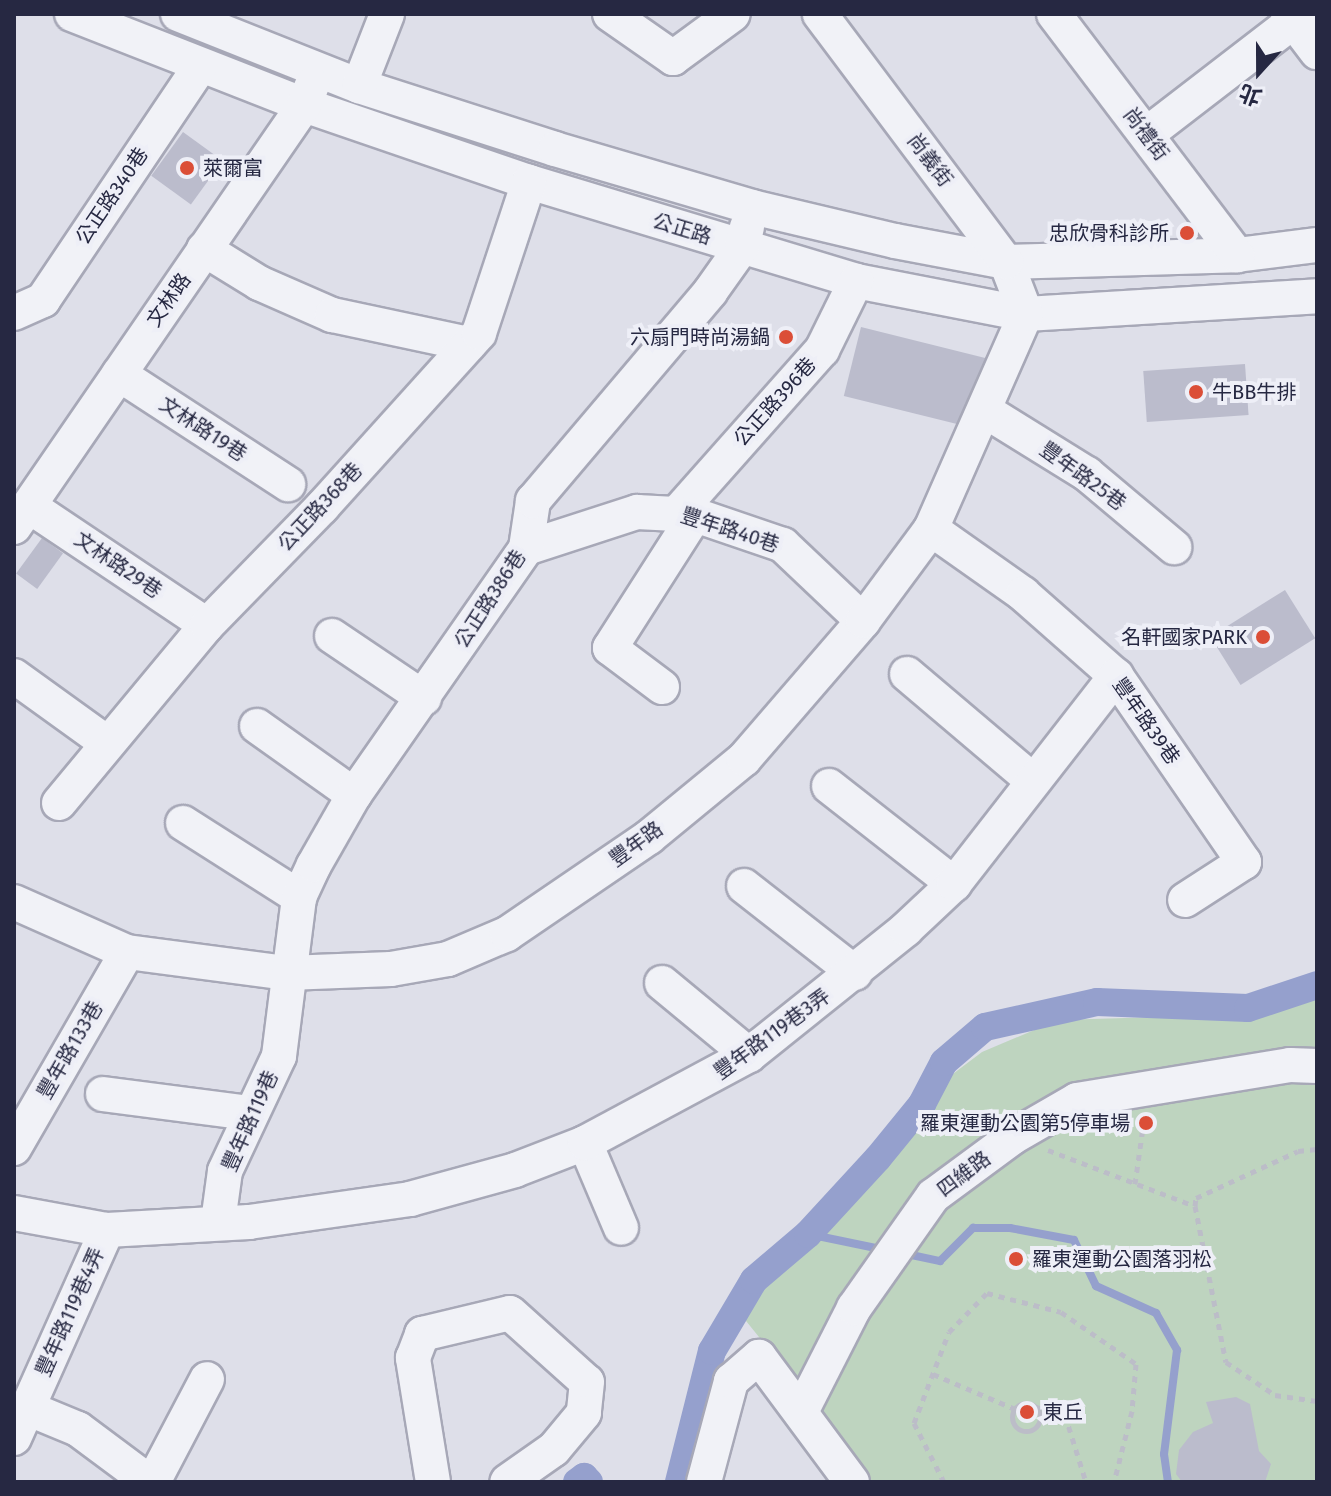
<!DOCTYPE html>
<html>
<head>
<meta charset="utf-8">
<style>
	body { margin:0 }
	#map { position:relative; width:1331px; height:1496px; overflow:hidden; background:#dedfe9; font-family:"Fira Sans","Noto Sans TC",sans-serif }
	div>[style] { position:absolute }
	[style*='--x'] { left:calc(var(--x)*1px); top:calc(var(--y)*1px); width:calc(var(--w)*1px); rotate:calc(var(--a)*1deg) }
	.green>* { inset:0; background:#bed4bf }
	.stream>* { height:8px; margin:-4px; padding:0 4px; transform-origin:4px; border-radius:4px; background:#95a0cd }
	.canal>* { height:28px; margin:-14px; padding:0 14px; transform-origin:14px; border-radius:14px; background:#95a0cd }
	.building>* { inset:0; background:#bbbccc; transform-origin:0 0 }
	.path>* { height:5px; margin-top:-2.5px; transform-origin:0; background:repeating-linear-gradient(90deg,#bcbdc8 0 6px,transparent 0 12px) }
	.path>.ring { margin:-2.5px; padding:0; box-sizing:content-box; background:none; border:5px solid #bcbdc8; border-radius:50% }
	.roads { filter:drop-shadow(2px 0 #a7a8b7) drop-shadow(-2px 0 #a7a8b7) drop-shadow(0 2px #a7a8b7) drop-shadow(0 -2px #a7a8b7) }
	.minor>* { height:34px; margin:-17px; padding:0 17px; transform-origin:17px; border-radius:17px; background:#f1f2f7 }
	.dots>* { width:22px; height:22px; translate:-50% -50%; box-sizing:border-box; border:4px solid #eeeff7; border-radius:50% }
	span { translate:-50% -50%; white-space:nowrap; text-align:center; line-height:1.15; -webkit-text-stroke:8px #eeeff7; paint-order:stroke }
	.street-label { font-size:20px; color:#262842 }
	.poi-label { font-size:20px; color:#262842 }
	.left { translate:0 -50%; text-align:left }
	.right { translate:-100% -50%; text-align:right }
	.frame { position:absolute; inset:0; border:16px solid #262842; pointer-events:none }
	.north { position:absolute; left:1219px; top:32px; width:80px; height:80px; -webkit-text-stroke:6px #eeeff7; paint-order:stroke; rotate:201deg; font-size:22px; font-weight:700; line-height:32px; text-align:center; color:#262842 }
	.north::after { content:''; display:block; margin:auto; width:28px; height:36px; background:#262842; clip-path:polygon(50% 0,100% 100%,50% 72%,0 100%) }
</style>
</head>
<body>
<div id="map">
	<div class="green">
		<i style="clip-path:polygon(1317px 999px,1317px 1482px,866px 1482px,820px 1413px,734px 1306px,821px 1231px,909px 1107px,982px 1052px,1058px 1020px,1259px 1014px)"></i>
	</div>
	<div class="stream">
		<i style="--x:808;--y:1234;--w:79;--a:11.7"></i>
		<i style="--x:902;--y:1253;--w:39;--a:12"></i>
		<i style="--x:940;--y:1261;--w:47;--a:-45"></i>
		<i style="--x:973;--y:1228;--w:37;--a:0"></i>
		<i style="--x:1010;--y:1228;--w:65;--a:10.6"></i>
		<i style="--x:1074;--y:1240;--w:51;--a:64.4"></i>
		<i style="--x:1096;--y:1286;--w:66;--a:24.2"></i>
		<i style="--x:1156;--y:1313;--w:43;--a:60.4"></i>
		<i style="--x:1177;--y:1350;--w:105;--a:97.1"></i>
		<i style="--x:1164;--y:1454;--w:28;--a:82"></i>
	</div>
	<div class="canal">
		<i style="--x:577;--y:1482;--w:9;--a:-36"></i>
		<i style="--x:584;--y:1477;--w:7;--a:45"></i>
		<i style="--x:679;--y:1482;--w:135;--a:-75.9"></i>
		<i style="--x:712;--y:1351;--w:82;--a:-59.4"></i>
		<i style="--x:754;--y:1280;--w:71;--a:-40.4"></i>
		<i style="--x:808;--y:1234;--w:103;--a:-47.4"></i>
		<i style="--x:878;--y:1158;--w:70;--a:-50.8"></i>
		<i style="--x:922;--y:1104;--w:47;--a:-62.4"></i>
		<i style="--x:944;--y:1062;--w:54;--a:-40.5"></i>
		<i style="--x:985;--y:1027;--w:115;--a:-12.6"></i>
		<i style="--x:1097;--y:1002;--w:151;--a:2.3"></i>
		<i style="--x:1248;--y:1008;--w:73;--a:-18.4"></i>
	</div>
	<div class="building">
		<i style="left:183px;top:132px;width:49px;height:54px;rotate:36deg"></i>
		<i style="left:861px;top:327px;width:128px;height:71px;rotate:14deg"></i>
		<i style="left:1245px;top:364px;width:51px;height:102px;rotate:86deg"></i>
		<i style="left:42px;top:538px;width:26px;height:44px;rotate:36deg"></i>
		<i style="left:1285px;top:590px;width:57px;height:88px;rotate:58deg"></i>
		<i style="clip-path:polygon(1236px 1397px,1250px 1404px,1259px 1451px,1271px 1464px,1265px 1482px,1182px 1482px,1176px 1474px,1179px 1450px,1193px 1432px,1213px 1423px,1206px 1402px)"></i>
	</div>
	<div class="path">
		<i style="--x:1048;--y:1150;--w:157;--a:20.9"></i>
		<i style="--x:1195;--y:1206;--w:159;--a:78.8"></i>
		<i style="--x:1226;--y:1362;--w:59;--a:34"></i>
		<i style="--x:1275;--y:1395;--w:42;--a:8.1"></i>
		<i style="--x:1135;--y:1184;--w:58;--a:-82"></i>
		<i style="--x:1195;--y:1206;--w:8;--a:-83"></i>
		<i style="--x:1196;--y:1198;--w:112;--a:-24.7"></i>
		<i style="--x:1298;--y:1151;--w:19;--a:-6"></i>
		<i style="--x:933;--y:1374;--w:89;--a:23.1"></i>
		<i class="ring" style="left:1012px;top:1403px;width:23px;height:23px"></i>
		<i style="--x:1036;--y:1407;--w:30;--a:15"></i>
		<i style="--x:1065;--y:1415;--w:70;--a:72.6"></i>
		<i style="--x:944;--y:1482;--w:66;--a:-117"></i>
		<i style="--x:914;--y:1423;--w:97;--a:-69"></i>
		<i style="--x:949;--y:1332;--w:54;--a:-45.7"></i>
		<i style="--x:987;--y:1293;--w:76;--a:14.4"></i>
		<i style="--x:1061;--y:1312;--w:91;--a:34.7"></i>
		<i style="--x:1136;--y:1364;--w:47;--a:94.9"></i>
		<i style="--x:1132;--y:1411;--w:73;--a:104.2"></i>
	</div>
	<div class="roads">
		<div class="minor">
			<i style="--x:72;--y:14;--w:249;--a:21.4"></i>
			<i style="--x:304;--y:105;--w:238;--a:18.9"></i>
			<i style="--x:529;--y:182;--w:342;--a:16.8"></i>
			<i style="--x:856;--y:281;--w:173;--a:11"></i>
			<i style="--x:1026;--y:314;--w:292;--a:-3.5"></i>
			<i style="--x:178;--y:14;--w:195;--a:21.7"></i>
			<i style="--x:359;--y:86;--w:206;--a:17.8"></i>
			<i style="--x:555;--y:149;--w:205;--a:16.4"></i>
			<i style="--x:752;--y:207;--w:147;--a:13.4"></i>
			<i style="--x:895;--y:241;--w:113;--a:10.7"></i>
			<i style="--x:1006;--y:262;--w:231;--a:-1.7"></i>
			<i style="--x:1237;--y:255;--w:81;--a:-7.1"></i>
			<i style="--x:610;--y:14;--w:77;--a:34.9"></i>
			<i style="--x:673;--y:58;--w:74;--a:-36.3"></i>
			<i style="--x:1054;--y:14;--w:303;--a:52.8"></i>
			<i style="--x:1288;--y:14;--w:48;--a:52.7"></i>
			<i style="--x:359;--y:86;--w:77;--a:-68.7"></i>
			<i style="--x:1147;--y:134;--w:197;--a:-37.6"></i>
			<i style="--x:204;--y:249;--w:65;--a:31.7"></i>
			<i style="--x:259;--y:283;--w:80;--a:23.7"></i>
			<i style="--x:332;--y:315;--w:140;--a:12"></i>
			<i style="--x:14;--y:313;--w:32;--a:-24"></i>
			<i style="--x:43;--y:300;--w:282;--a:-56.1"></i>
			<i style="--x:119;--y:374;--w:202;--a:33.1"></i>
			<i style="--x:987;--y:412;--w:118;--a:31.8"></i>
			<i style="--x:1087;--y:474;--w:114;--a:40"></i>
			<i style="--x:29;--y:506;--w:214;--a:33.8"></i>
			<i style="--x:678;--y:512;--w:217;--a:-48.4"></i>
			<i style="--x:822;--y:350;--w:77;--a:-63.8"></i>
			<i style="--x:14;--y:527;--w:512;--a:-55.5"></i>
			<i style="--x:304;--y:105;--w:22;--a:-68"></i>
			<i style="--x:931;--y:529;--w:113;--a:35.2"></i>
			<i style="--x:1023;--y:594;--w:124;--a:41.4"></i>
			<i style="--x:1116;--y:676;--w:226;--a:55.5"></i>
			<i style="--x:1244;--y:862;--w:70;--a:147.2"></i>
			<i style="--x:526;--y:548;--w:117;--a:-18"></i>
			<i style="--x:637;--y:512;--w:58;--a:3"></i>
			<i style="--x:695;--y:515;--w:93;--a:18.8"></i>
			<i style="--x:783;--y:545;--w:110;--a:43.5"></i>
			<i style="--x:332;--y:636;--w:111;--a:34"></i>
			<i style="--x:907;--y:674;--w:162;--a:40.3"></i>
			<i style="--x:14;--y:676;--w:115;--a:35.8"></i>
			<i style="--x:662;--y:687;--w:65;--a:-143.1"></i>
			<i style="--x:610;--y:648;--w:158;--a:-57.4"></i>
			<i style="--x:257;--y:726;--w:119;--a:35.4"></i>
			<i style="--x:829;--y:786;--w:159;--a:38.1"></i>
			<i style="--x:59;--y:803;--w:231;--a:-50.3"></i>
			<i style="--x:207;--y:625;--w:165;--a:-45.7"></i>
			<i style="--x:322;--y:507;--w:234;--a:-47.9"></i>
			<i style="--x:479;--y:333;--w:159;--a:-71.7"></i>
			<i style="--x:183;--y:823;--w:138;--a:32.5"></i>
			<i style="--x:744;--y:886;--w:141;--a:38.1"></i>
			<i style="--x:14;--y:902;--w:124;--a:23.9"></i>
			<i style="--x:127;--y:952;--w:161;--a:7.5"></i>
			<i style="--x:287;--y:973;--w:104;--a:-2.2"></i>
			<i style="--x:391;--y:969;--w:58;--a:-10"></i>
			<i style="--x:448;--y:959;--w:64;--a:-23"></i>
			<i style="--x:507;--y:934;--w:172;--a:-34.3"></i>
			<i style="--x:649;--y:837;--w:123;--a:-39.4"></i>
			<i style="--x:744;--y:759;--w:182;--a:-49.2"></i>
			<i style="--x:863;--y:621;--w:114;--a:-53.5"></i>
			<i style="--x:931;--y:529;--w:235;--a:-66.2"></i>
			<i style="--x:1026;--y:314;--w:56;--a:-111"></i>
			<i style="--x:1006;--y:262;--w:310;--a:-126.9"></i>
			<i style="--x:662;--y:983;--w:113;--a:39.6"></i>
			<i style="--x:103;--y:1094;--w:147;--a:7.4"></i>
			<i style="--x:585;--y:1143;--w:92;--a:67"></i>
			<i style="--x:14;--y:1148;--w:226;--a:-60"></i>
			<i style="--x:14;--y:1213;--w:95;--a:10.4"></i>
			<i style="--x:107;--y:1230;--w:142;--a:-3.2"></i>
			<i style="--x:249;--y:1222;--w:163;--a:-8.1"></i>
			<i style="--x:410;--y:1199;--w:109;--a:-15.4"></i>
			<i style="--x:515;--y:1170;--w:75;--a:-21.1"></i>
			<i style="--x:585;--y:1143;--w:186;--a:-28.2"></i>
			<i style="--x:749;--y:1055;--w:201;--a:-38.7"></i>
			<i style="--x:906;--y:929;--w:66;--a:-43.2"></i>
			<i style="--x:954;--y:884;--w:264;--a:-52.1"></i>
			<i style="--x:218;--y:1222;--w:51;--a:-82.2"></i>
			<i style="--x:225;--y:1171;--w:127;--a:-64.8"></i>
			<i style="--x:279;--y:1056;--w:160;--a:-82.8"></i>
			<i style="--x:299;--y:897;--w:35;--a:-65"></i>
			<i style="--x:314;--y:865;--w:81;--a:-60.3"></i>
			<i style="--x:354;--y:795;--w:301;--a:-55.1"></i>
			<i style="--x:526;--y:548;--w:48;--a:-81.5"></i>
			<i style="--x:533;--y:501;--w:274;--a:-49.7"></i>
			<i style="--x:710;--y:292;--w:55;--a:-54.6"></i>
			<i style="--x:742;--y:247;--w:21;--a:-76"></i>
			<i style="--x:27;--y:1408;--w:55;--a:22.4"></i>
			<i style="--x:78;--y:1429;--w:89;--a:36.7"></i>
			<i style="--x:801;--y:1412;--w:117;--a:-63"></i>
			<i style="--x:854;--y:1308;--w:137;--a:-54.8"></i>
			<i style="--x:933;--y:1196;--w:99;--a:-36.4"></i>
			<i style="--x:1013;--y:1137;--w:74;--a:-30"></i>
			<i style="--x:1077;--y:1100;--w:216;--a:-9.3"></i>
			<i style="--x:1290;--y:1065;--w:27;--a:2"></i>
			<i style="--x:14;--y:1438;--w:228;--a:-65.9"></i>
			<i style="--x:153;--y:1482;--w:116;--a:-62.3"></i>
			<i style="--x:433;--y:1482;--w:126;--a:-99.2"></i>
			<i style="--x:413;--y:1358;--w:26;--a:-69"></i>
			<i style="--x:422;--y:1334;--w:90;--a:-13.4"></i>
			<i style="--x:510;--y:1313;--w:103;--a:41.9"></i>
			<i style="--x:587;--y:1382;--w:31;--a:96"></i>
			<i style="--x:584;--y:1413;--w:47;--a:129.8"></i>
			<i style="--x:554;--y:1449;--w:57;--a:144.9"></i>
			<i style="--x:704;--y:1482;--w:105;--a:-75"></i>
			<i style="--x:731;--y:1381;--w:37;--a:-41"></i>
			<i style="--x:759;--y:1357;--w:156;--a:53.4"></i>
		</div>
	</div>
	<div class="dots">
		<i style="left:187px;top:168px;background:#db4e37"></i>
		<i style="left:1187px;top:233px;background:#db4e37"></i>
		<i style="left:786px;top:337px;background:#db4e37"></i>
		<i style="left:1196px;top:392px;background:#db4e37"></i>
		<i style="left:1263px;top:637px;background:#db4e37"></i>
		<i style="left:1146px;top:1123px;background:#db4e37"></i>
		<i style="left:1016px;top:1259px;background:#db4e37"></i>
		<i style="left:1027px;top:1412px;background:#db4e37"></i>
	</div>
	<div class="street-label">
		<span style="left:1146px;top:134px;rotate:53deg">尚禮街</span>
		<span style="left:930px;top:160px;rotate:53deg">尚義街</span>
		<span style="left:112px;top:196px;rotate:-56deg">公正路340巷</span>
		<span style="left:682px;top:229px;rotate:17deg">公正路</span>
		<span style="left:169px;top:300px;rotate:-55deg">文林路</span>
		<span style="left:775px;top:402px;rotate:-48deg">公正路396巷</span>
		<span style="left:203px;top:429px;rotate:33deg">文林路19巷</span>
		<span style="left:1083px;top:476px;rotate:36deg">豐年路25巷</span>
		<span style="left:320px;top:507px;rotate:-47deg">公正路368巷</span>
		<span style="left:730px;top:530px;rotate:18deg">豐年路40巷</span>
		<span style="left:118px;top:565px;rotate:34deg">文林路29巷</span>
		<span style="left:490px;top:599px;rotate:-57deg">公正路386巷</span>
		<span style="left:1146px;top:721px;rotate:55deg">豐年路39巷</span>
		<span style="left:636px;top:844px;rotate:-36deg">豐年路</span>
		<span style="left:772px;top:1034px;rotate:-36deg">豐年路119巷3弄</span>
		<span style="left:70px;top:1050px;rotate:-60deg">豐年路133巷</span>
		<span style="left:250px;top:1121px;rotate:-66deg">豐年路119巷</span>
		<span style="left:964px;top:1174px;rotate:-37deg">四維路</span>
		<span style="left:70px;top:1312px;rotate:-66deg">豐年路119巷4弄</span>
	</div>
	<div class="poi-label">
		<span class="left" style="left:203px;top:168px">萊爾富</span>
		<span class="right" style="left:1169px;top:233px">忠欣骨科診所</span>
		<span class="right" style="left:770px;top:337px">六扇門時尚湯鍋</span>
		<span class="left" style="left:1212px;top:392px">牛BB牛排</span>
		<span class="right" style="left:1247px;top:637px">名軒國家PARK</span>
		<span class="right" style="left:1130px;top:1123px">羅東運動公園第5停車場</span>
		<span class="left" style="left:1032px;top:1259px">羅東運動公園落羽松</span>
		<span class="left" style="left:1043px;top:1412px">東丘</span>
	</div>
	<div class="frame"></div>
	<div class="north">北</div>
</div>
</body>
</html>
